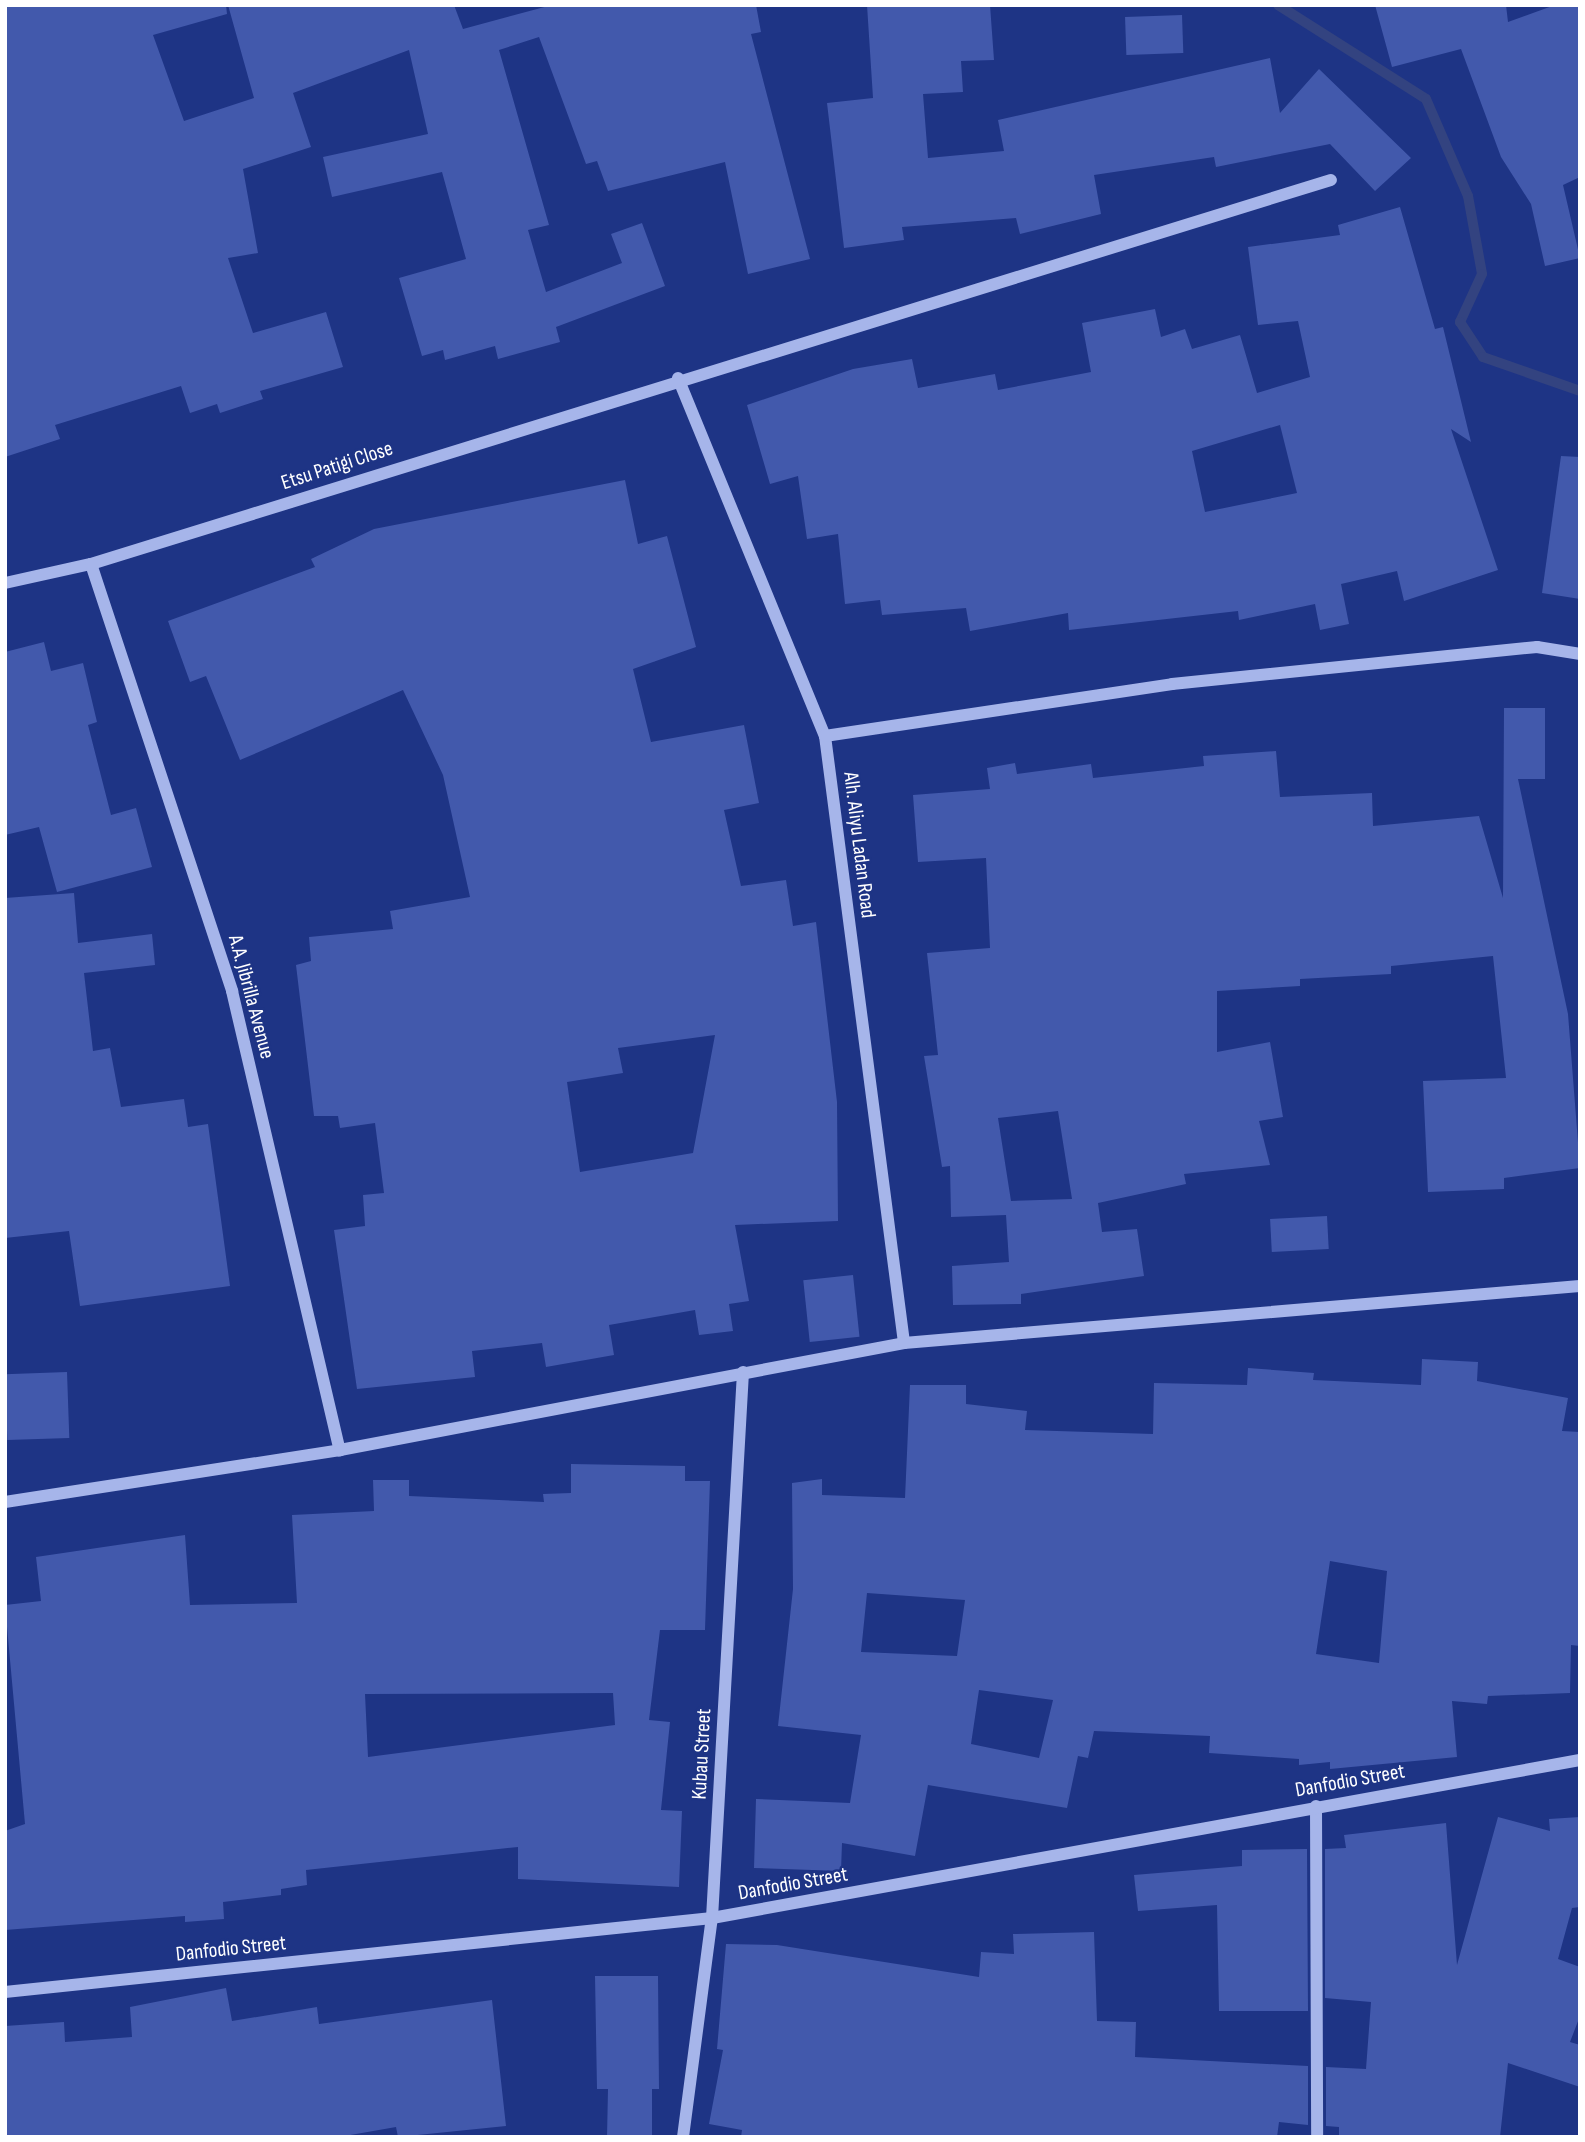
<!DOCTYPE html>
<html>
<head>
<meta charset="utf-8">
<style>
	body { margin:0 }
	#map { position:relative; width:1585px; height:2142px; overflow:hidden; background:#1e3485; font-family:"Sofia Sans Condensed",sans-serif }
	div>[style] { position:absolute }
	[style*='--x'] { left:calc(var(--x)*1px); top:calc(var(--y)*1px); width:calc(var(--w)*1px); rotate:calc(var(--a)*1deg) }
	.stream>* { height:10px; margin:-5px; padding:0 5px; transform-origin:5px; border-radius:5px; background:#334380 }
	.building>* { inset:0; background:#4259ac; transform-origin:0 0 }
	.minor>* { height:12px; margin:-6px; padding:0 6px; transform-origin:6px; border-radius:6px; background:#a6b5ea }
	span { translate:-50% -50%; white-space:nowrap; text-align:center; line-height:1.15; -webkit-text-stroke:5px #1e3485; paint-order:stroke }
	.street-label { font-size:21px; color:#fff }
	.frame { position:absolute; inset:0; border:7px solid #fff; pointer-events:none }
</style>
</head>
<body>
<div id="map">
	<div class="stream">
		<i style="--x:1278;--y:5;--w:175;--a:32.4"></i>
		<i style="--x:1426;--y:99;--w:106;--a:66.6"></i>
		<i style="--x:1468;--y:196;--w:79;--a:79.8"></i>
		<i style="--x:1482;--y:274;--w:53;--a:114.6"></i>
		<i style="--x:1460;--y:322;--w:42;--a:56.7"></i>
		<i style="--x:1483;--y:357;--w:103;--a:19.3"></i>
	</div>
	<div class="building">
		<i style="clip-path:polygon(5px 5px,226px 5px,227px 14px,153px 35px,184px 121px,254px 98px,228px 5px,454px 5px,463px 29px,552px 5px,756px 5px,761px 32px,751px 34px,810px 259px,748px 274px,725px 162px,608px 191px,597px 161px,586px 164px,539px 37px,499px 50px,549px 225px,528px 230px,546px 292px,622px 263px,611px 234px,642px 223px,665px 286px,556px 327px,560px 342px,498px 359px,495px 346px,445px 360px,443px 350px,422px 356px,399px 278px,466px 259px,442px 172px,332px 197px,323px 157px,428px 134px,409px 50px,293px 93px,311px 147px,243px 169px,258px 253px,228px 258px,253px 333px,326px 312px,343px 367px,260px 391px,263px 399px,220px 413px,217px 404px,190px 413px,181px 386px,55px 425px,60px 439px,5px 457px)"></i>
		<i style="clip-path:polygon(867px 5px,990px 5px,994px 60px,961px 61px,963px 92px,923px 94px,928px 158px,1004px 151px,998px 120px,1270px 58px,1280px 113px,1319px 69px,1411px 158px,1375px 191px,1330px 144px,1216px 167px,1214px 157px,1094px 175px,1101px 214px,1020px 234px,1016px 218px,902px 227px,904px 240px,844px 248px,827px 103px,873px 98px)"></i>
		<i style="clip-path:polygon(1375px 5px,1506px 5px,1508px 22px,1555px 5px,1580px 5px,1580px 177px,1563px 185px,1580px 258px,1545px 266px,1531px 204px,1501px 157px,1461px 49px,1392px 67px)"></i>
		<i style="left:1182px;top:15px;width:38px;height:57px;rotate:88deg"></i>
		<i style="clip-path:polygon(evenodd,1400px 207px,1435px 329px,1443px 327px,1471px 442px,1451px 429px,1498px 570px,1404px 601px,1397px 571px,1341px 584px,1349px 624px,1320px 630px,1315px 604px,1239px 620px,1238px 611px,1069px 630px,1068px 613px,970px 631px,966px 608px,882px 615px,880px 600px,845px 604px,838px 534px,807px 539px,798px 476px,770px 484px,747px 405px,853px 369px,912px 359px,918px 388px,995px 374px,998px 390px,1091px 372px,1082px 323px,1155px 309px,1161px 337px,1185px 329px,1192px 349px,1240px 335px,1257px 393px,1310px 377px,1298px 321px,1258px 325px,1248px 247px,1340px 235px,1338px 225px,1400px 207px,1280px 425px,1297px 493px,1205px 512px,1192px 451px,1280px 425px)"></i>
		<i style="clip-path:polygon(1561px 456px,1580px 457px,1580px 599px,1542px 593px)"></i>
		<i style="clip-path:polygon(evenodd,625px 480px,638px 544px,667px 536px,696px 647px,633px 669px,651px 742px,744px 725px,759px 803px,724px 810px,741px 886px,786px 880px,793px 926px,816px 922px,837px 1102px,838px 1221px,735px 1225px,749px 1301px,729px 1304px,733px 1331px,699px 1335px,695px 1310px,609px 1325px,614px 1355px,546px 1367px,542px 1343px,472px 1351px,475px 1377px,357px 1389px,334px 1230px,365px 1226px,363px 1195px,384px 1193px,375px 1123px,340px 1128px,338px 1116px,314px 1116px,296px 965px,311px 961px,309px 937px,393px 929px,390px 911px,470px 897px,443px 775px,403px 690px,240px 760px,206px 676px,190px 682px,168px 621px,315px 567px,311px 559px,374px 529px,625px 480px,715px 1035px,693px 1153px,580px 1172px,567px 1082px,623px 1073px,618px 1048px,715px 1035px)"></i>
		<i style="clip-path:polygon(44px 642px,51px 671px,83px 663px,97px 722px,88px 725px,111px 815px,136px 808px,152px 867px,57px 892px,39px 827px,5px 835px,5px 652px)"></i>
		<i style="clip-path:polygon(evenodd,1504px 708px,1545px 708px,1545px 779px,1518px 779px,1568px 1014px,1580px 1168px,1504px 1178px,1504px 1189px,1428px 1192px,1423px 1081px,1506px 1078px,1493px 956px,1391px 966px,1391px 974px,1300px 979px,1300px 986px,1217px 991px,1217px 1052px,1270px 1042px,1283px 1117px,1259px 1121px,1270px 1165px,1184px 1174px,1186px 1184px,1098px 1203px,1102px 1232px,1137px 1229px,1144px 1276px,1021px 1294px,1021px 1304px,953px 1305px,952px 1266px,1009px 1262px,1006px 1215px,951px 1217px,950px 1166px,942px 1167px,924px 1056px,938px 1055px,927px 953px,990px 948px,986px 858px,918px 862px,913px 795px,990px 789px,987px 768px,1015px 763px,1017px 774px,1091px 764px,1093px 778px,1204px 766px,1203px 756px,1276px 751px,1280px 797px,1372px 793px,1373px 826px,1479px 816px,1503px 898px,1504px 708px,1058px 1111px,1072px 1199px,1011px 1201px,998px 1118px,1058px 1111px)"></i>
		<i style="clip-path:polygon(74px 893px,78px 943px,152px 934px,155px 965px,84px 973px,93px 1051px,110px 1048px,121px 1107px,184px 1099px,188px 1127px,208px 1124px,230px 1286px,80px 1306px,69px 1231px,5px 1238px,5px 898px)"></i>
		<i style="left:1327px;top:1216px;width:33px;height:57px;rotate:87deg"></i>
		<i style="left:853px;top:1275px;width:62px;height:50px;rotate:84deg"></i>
		<i style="clip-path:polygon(evenodd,1422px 1359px,1478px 1362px,1477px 1381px,1568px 1398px,1562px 1431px,1580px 1432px,1580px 1646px,1571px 1645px,1570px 1693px,1488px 1696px,1487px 1704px,1452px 1701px,1457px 1757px,1330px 1769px,1330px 1762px,1299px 1765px,1299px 1759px,1209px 1753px,1210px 1736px,1094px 1731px,1088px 1758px,1078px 1756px,1067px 1808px,928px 1785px,915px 1856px,842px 1843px,841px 1871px,754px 1868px,756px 1799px,850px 1803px,861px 1735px,778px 1726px,793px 1589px,792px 1483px,822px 1479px,822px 1495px,905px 1498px,910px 1385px,966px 1385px,966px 1404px,1027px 1411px,1025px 1430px,1153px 1434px,1154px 1383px,1247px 1385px,1248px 1368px,1314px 1373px,1313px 1380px,1421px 1385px,1422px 1359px,1330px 1561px,1387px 1571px,1379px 1663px,1316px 1654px,1330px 1561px,1422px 1359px,867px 1593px,965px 1600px,957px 1656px,861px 1652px,867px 1593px,1422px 1359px,979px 1690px,1053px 1700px,1039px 1758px,971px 1744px,979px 1690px)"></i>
		<i style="left:67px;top:1372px;width:66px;height:62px;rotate:88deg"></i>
		<i style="clip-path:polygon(evenodd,571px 1464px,685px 1466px,685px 1481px,710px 1481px,705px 1630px,660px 1630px,649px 1720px,670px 1722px,661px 1810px,682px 1811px,679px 1887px,518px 1879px,518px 1847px,306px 1870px,307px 1885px,281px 1889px,281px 1895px,223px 1902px,224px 1919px,185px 1922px,185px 1916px,5px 1930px,5px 1831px,25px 1824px,5px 1605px,41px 1601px,36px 1557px,185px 1535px,190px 1605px,297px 1603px,292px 1515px,374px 1511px,373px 1480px,409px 1480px,409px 1496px,544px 1502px,543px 1494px,571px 1493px,571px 1464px,613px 1693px,615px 1725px,368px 1757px,365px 1694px,613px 1693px)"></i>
		<i style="clip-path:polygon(1498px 1817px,1550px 1831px,1549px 1819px,1580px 1817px,1580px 1907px,1572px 1908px,1558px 1959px,1580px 1967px,1580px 2016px,1570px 2042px,1580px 2045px,1580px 2087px,1508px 2063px,1500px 2137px,1339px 2137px,1339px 2127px,1326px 2126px,1326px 2067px,1366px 2069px,1371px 2002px,1325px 1998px,1325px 1849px,1346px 1848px,1344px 1835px,1446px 1823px,1457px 1965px)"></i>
		<i style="clip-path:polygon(1307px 1849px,1308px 2011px,1219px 2011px,1217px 1905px,1138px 1911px,1134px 1875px,1242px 1866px,1242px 1850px)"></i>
		<i style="clip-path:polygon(1094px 1932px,1097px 2021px,1136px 2022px,1135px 2057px,1308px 2066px,1308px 2125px,1279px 2122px,1277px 2137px,741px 2137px,742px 2130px,709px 2124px,723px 2050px,717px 2049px,726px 1944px,777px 1945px,979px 1977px,981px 1952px,1014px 1954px,1013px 1934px)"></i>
		<i style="clip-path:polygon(595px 1976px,658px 1976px,659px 2089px,652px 2089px,652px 2137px,607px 2137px,608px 2089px,597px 2089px)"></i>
		<i style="clip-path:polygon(226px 1988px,232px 2021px,317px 2007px,319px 2024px,492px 2000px,506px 2126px,398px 2137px,396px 2127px,339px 2137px,5px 2137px,5px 2026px,64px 2022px,65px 2042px,132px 2037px,130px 2007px)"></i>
	</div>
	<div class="minor">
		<i style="--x:678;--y:378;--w:387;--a:67.7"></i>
		<i style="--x:825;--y:736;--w:612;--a:82.58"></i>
		<i style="--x:91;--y:564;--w:450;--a:71.7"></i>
		<i style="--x:232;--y:991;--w:472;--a:76.8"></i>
		<i style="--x:5;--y:583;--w:88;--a:-12.5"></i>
		<i style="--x:91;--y:564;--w:1298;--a:-17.21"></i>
		<i style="--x:825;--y:736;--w:351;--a:-8.5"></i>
		<i style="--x:1172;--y:684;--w:367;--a:-5.8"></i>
		<i style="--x:1537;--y:647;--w:44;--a:9.2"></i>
		<i style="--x:5;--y:1502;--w:339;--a:-8.8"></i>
		<i style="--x:340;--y:1450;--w:574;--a:-10.74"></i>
		<i style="--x:904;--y:1343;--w:678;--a:-4.82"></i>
		<i style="--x:1316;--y:1806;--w:331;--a:89.8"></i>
		<i style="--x:5;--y:1992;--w:711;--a:-5.98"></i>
		<i style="--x:712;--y:1918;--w:882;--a:-10.32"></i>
		<i style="--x:683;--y:2137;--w:221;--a:-82.5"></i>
		<i style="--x:712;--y:1918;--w:547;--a:-86.75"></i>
	</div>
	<div class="street-label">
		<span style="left:337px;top:466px;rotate:-18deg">Etsu Patigi Close</span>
		<span style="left:859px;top:845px;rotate:83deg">Alh. Aliyu Ladan Road</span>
		<span style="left:251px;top:997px;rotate:75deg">A.A. Jibrilla Avenue</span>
		<span style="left:702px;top:1754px;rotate:-87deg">Kubau Street</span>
		<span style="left:1350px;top:1781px;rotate:-10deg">Danfodio Street</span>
		<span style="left:793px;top:1884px;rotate:-10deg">Danfodio Street</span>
		<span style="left:231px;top:1949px;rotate:-6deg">Danfodio Street</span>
	</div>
	<div class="frame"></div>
</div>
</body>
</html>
